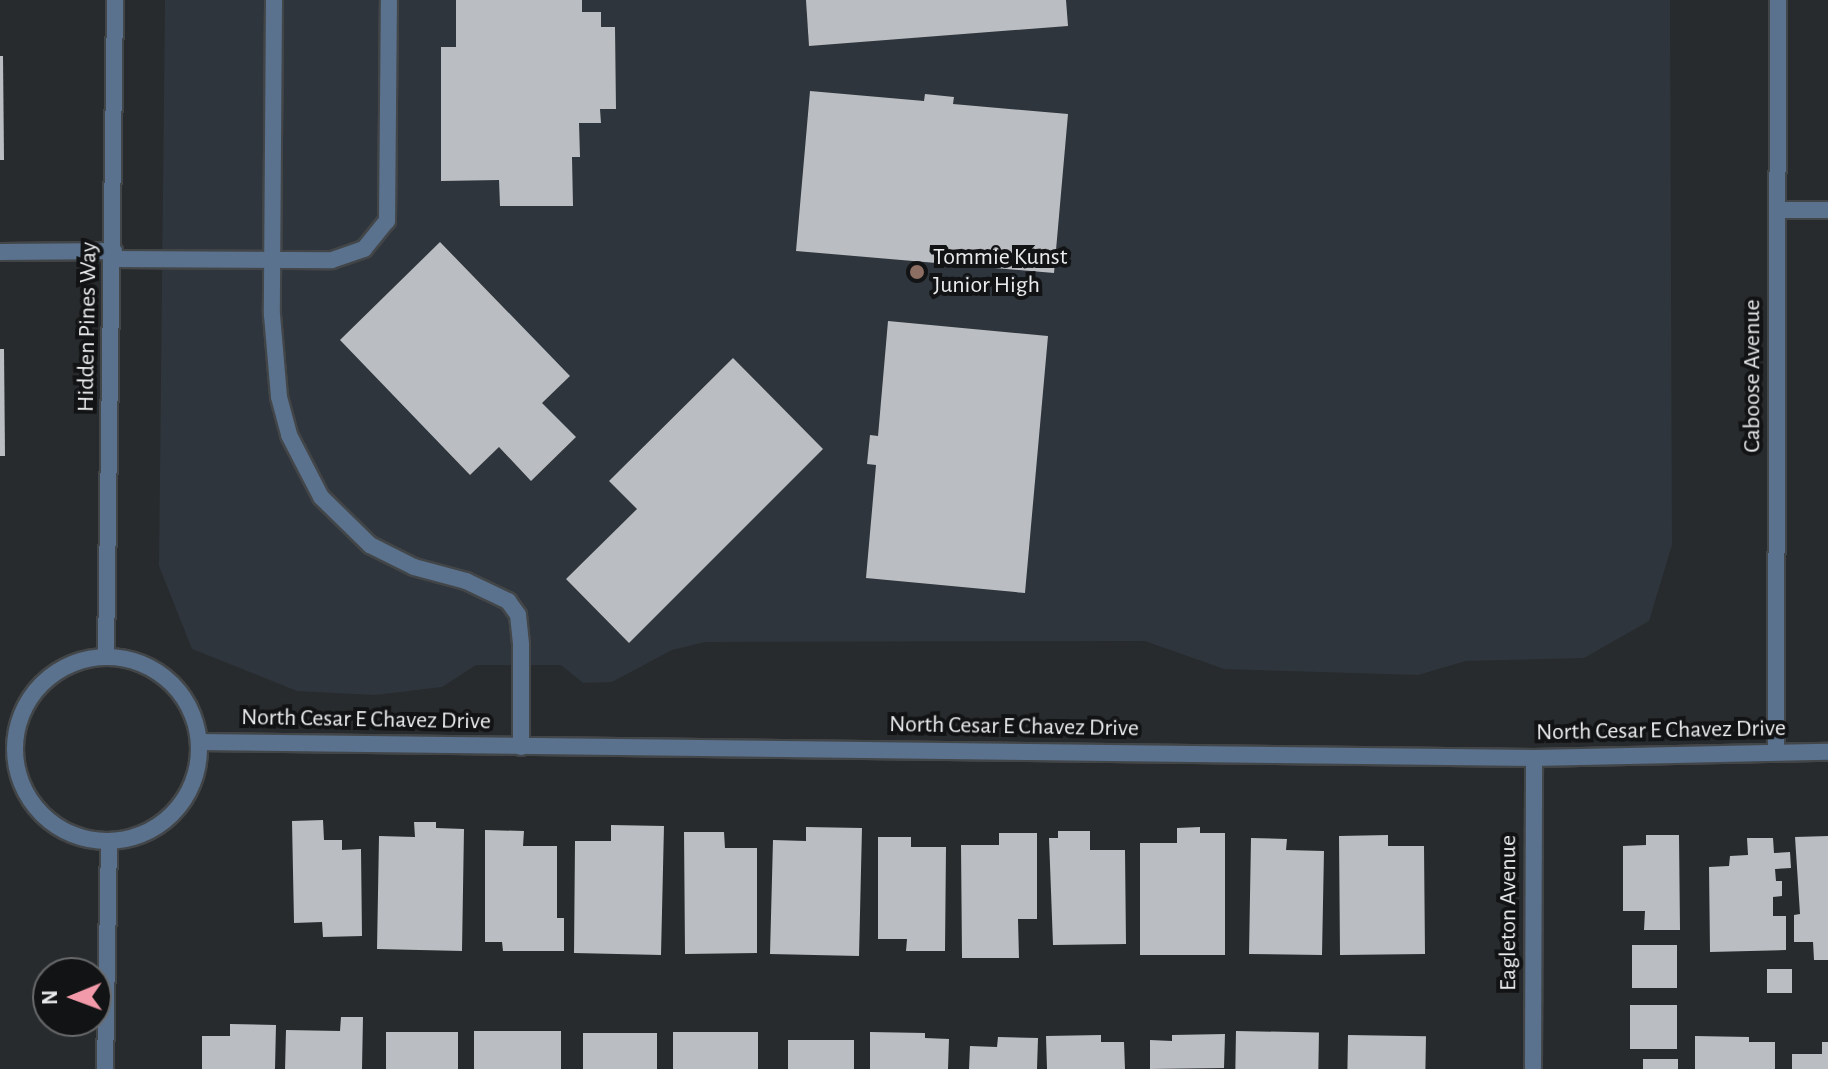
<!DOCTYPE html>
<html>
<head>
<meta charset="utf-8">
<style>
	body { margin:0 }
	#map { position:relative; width:1828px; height:1069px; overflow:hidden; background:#282b2d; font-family:"Alegreya Sans",sans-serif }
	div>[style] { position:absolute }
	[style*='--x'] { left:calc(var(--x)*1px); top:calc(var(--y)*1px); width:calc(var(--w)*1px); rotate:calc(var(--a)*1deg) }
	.built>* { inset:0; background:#2e353c }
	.building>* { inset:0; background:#babdc1; transform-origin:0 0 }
	.roads { filter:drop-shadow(2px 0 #434648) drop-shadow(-2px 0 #434648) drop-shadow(0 2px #434648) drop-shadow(0 -2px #434648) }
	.lane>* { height:16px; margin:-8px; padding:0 8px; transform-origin:8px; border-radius:8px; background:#5a728e }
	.street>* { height:16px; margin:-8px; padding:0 8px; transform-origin:8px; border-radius:8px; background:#5a728e }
	.street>.ring { margin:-8px; padding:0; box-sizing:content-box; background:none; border:16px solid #5a728e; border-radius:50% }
	.dots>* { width:22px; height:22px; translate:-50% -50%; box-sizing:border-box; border:4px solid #121314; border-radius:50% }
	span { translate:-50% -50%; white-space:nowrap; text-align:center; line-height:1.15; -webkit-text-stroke:8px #121314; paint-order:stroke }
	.poi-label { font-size:24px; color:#e9ebed }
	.left { translate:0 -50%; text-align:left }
	.street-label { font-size:24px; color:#e9ebed }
	.north { position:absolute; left:32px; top:957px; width:80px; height:80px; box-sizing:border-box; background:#121314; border:2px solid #68696b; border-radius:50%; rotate:269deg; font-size:22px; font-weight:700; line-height:32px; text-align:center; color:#e9ebed }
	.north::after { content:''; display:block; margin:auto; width:28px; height:36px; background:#f39aaa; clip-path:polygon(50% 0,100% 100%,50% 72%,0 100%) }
</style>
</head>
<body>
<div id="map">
	<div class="built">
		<i style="clip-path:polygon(165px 0,1670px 0,1672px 545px,1649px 621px,1584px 658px,1466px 661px,1418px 675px,1224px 669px,1145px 641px,705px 642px,672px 650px,612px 682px,583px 683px,561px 665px,476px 665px,442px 687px,375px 695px,297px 691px,192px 649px,159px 566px)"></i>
	</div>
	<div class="building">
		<i style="clip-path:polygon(456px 0,582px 0,582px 12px,601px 12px,601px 27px,615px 27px,616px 109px,600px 109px,601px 123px,579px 123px,580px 157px,572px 157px,573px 206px,500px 206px,499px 180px,441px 181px,441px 47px,456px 47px)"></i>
		<i style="clip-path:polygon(806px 0,1066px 0,1068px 26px,809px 46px)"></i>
		<i style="clip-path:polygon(0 56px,3px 56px,4px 160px,0 160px)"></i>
		<i style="clip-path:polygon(810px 91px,924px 101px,925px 94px,954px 97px,953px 104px,1068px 114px,1054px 273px,796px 251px)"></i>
		<i style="clip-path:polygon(440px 242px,570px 376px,542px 403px,576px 437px,531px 481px,499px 447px,470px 475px,340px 340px)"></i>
		<i style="clip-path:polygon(888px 321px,1048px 336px,1025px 593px,866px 578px,876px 465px,867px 464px,870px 435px,878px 436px)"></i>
		<i style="clip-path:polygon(0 349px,4px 349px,5px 456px,0 456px)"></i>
		<i style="clip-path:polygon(733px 358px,823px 449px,629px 643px,566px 579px,637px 509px,609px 481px)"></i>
		<i style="clip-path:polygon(323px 820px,324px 840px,342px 840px,342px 850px,361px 849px,362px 936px,323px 937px,322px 922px,294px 923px,292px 821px)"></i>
		<i style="clip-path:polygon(414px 822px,436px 822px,436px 828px,464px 829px,462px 951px,377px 949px,379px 836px,415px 837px)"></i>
		<i style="clip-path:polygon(611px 825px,664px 826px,661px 955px,574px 953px,575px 841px,611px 841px)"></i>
		<i style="clip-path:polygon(806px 827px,862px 828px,859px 956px,770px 954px,773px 840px,806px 841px)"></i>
		<i style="clip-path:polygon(1200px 827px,1200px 833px,1225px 833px,1225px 955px,1140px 955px,1140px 843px,1177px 843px,1177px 828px)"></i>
		<i style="clip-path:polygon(485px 830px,524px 831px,523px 846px,557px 846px,557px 918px,564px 918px,564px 951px,503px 951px,502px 942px,485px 942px)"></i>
		<i style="clip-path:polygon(1058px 831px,1090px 831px,1090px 850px,1125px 850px,1126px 944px,1053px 945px,1049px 838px,1058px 838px)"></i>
		<i style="clip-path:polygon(684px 832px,724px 832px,725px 848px,757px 848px,757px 953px,685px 954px)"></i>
		<i style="clip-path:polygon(999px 833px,1037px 833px,1037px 919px,1018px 919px,1019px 958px,962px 958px,961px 845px,999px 845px)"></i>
		<i style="clip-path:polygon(1388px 835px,1388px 846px,1424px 846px,1425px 954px,1340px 955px,1339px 836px)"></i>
		<i style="clip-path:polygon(1646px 835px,1679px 835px,1680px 930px,1644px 930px,1645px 911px,1623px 911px,1623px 846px,1646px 845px)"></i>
		<i style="clip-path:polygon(1828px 836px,1828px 960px,1814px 960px,1813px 942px,1794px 942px,1794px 915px,1800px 914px,1795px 837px)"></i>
		<i style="clip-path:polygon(878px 837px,911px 837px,911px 847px,946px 847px,945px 951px,906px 951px,907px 939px,878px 939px)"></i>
		<i style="clip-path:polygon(1251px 838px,1287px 839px,1286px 850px,1324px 851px,1322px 955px,1249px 954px)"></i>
		<i style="clip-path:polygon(1747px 838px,1773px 838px,1774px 853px,1790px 852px,1791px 868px,1775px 869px,1776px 881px,1782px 881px,1782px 896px,1773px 897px,1773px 916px,1786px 916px,1786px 950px,1710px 952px,1709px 867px,1729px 866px,1730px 856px,1748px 855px)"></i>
		<i style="left:1632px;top:945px;width:45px;height:43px"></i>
		<i style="left:1767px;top:969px;width:25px;height:24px"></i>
		<i style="left:1630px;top:1005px;width:47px;height:44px"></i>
		<i style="clip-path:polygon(341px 1017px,363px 1017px,362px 1069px,285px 1069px,286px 1030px,340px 1031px)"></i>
		<i style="clip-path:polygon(230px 1024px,276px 1025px,275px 1069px,202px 1069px,202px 1036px,230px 1036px)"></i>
		<i style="left:474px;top:1031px;width:87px;height:38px"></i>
		<i style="left:1236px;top:1031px;width:83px;height:38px;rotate:1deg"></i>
		<i style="left:386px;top:1032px;width:72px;height:37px"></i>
		<i style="left:673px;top:1032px;width:85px;height:37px"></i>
		<i style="clip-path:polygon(870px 1032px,925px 1033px,925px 1038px,949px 1039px,948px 1069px,870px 1069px)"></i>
		<i style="left:583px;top:1033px;width:74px;height:36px"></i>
		<i style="clip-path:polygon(1225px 1034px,1224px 1068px,1150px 1069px,1150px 1040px,1172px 1041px,1172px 1035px)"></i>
		<i style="clip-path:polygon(1101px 1035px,1101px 1042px,1124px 1042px,1125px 1069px,1047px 1069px,1046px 1036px)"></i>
		<i style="left:1348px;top:1035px;width:78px;height:34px;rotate:1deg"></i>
		<i style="clip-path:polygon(1695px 1036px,1749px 1037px,1749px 1042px,1775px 1042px,1775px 1069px,1695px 1069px)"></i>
		<i style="clip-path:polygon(998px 1037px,1038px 1038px,1037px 1069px,969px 1069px,970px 1046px,997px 1047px)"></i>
		<i style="left:788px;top:1040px;width:66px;height:29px"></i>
		<i style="clip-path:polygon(1822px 1042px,1828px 1042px,1828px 1069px,1792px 1069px,1792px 1054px,1822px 1054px)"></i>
		<i style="left:1678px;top:1059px;width:10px;height:35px;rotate:90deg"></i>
	</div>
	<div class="roads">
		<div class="lane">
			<i style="--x:274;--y:0;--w:315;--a:90.4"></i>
			<i style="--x:272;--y:315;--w:82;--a:85.1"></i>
			<i style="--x:279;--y:397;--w:39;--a:75"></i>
			<i style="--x:289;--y:435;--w:70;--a:62.7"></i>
			<i style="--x:321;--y:497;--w:69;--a:44.4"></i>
			<i style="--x:370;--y:545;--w:49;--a:26.6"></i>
			<i style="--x:414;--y:567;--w:54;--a:15.1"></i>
			<i style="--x:466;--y:581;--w:47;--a:25.5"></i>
			<i style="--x:508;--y:601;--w:17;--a:54"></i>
			<i style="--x:518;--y:615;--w:30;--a:84"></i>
			<i style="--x:521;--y:645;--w:102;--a:90"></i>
			<i style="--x:114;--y:259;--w:218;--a:0.3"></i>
			<i style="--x:332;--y:260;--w:34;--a:-19"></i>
			<i style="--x:364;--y:249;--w:36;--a:-51"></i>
			<i style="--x:387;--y:221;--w:221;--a:-89.5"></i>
		</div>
		<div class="street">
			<i style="--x:1778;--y:210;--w:50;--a:0"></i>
			<i style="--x:0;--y:252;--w:114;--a:-0.5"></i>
			<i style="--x:106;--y:656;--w:656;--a:-89.21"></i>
			<i class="ring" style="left:15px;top:657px;width:168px;height:168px"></i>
			<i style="--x:199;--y:742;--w:1335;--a:0.69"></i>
			<i style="--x:1534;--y:758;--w:294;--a:-1.2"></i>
			<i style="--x:1776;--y:752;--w:752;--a:-89.85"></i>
			<i style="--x:105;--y:1069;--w:228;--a:-89"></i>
			<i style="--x:1533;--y:1069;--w:311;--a:-89.8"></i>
		</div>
	</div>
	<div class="dots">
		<i style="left:917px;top:272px;background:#8d6e63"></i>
	</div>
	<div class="poi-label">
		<span class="left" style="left:933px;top:272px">Tommie Kunst<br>Junior High</span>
	</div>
	<div class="street-label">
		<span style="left:88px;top:327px;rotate:-89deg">Hidden Pines Way</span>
		<span style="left:1753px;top:376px;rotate:-90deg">Caboose Avenue</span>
		<span style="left:366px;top:720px;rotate:1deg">North Cesar E Chavez Drive</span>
		<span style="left:1014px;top:727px;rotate:1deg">North Cesar E Chavez Drive</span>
		<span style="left:1661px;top:731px;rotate:-1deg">North Cesar E Chavez Drive</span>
		<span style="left:1509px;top:913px;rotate:-90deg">Eagleton Avenue</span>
	</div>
	<div class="north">N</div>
</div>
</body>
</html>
